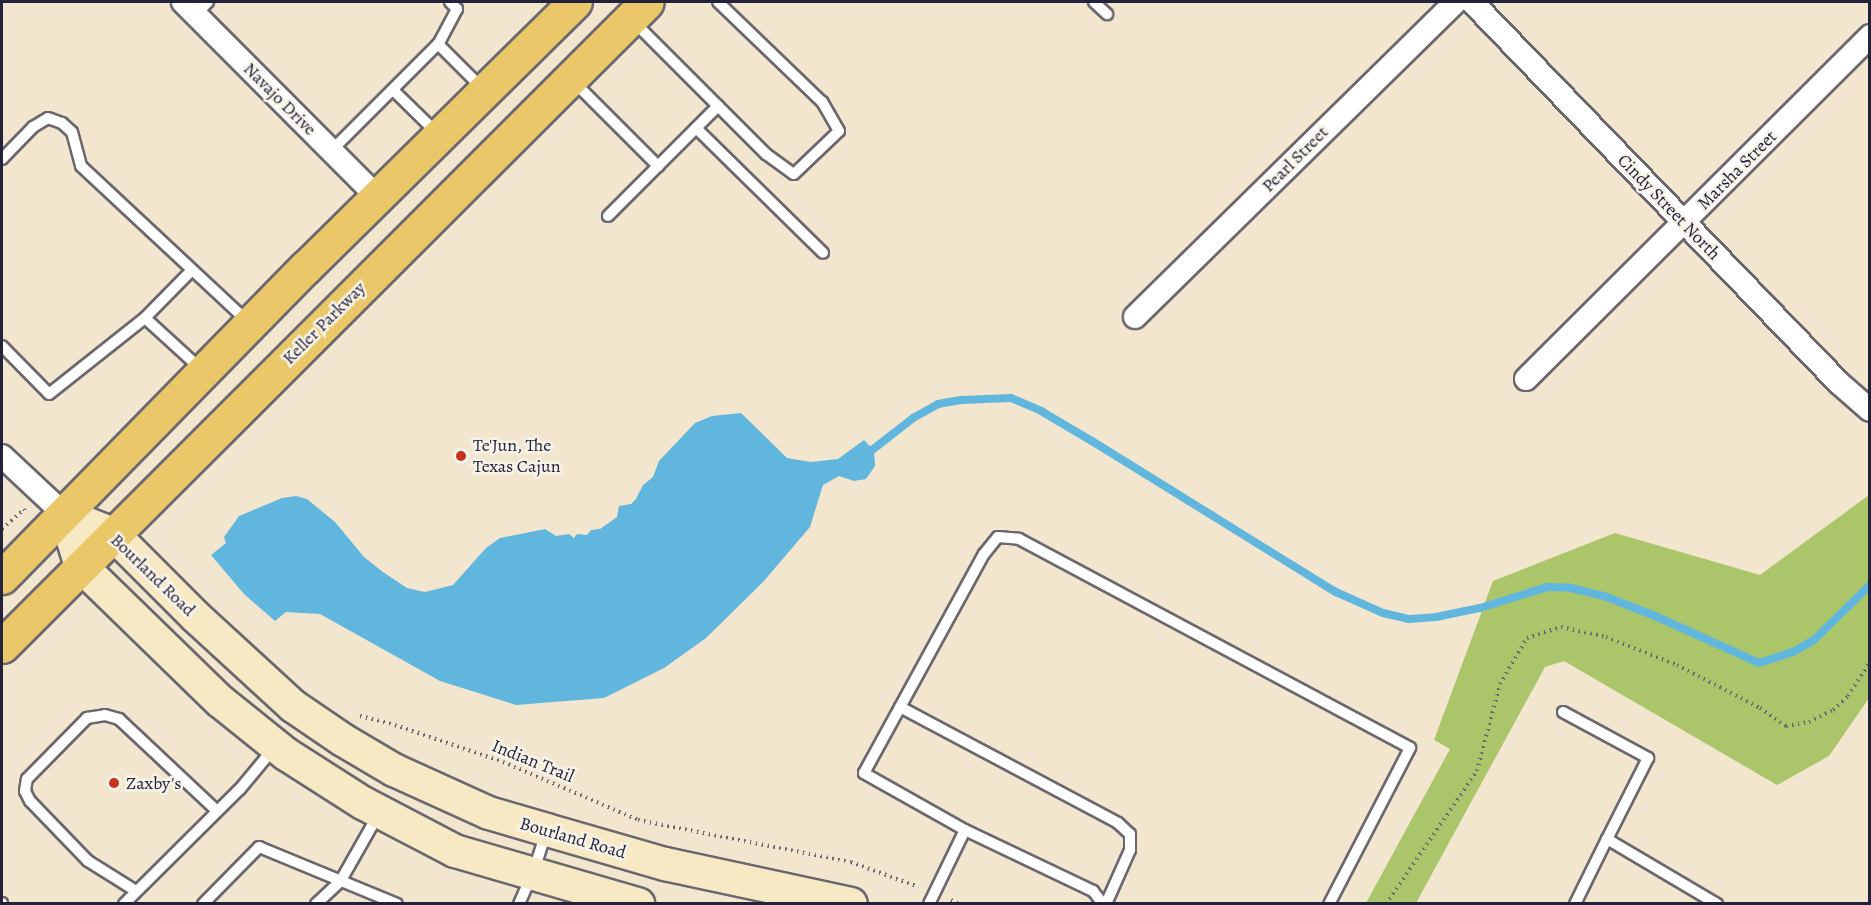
<!DOCTYPE html>
<html>
<head>
<meta charset="utf-8">
<style>
	body { margin:0 }
	#map { position:relative; width:1871px; height:905px; overflow:hidden; background:#f3e6cf; font-family:Alegreya,serif }
	div>[style] { position:absolute }
	[style*='--x'] { left:calc(var(--x)*1px); top:calc(var(--y)*1px); width:calc(var(--w)*1px); rotate:calc(var(--a)*1deg) }
	.green>* { inset:0; background:#abc56b }
	.water>* { inset:0; background:#61b6de }
	.stream>* { height:8px; margin:-4px; padding:0 4px; transform-origin:4px; border-radius:4px; background:#61b6de }
	.path>* { height:4px; margin-top:-2px; transform-origin:0; background:repeating-linear-gradient(90deg,#6b676f 0 1.5px,transparent 0 6px) }
	.roads { filter:drop-shadow(2px 0 #6b676f) drop-shadow(-2px 0 #6b676f) drop-shadow(0 2px #6b676f) drop-shadow(0 -2px #6b676f) }
	.lane>* { height:10px; margin:-5px; padding:0 5px; transform-origin:5px; border-radius:5px; background:#fff }
	.street>* { height:22px; margin:-11px; padding:0 11px; transform-origin:11px; border-radius:11px; background:#fff }
	.secondary>* { height:32px; margin:-16px; padding:0 16px; transform-origin:16px; border-radius:16px; background:#f7e9c3 }
	.primary>* { height:33px; margin:-16.5px; padding:0 16.5px; transform-origin:16.5px; border-radius:16.5px; background:#eac769 }
	.dots>* { width:16px; height:16px; translate:-50% -50%; box-sizing:border-box; border:3px solid #f7f3e8; border-radius:50% }
	span { translate:-50% -50%; white-space:nowrap; text-align:center; line-height:1.15; -webkit-text-stroke:5px #f7f3e8; paint-order:stroke }
	.street-label { font-size:18px; color:#22223b }
	.poi-label { font-size:18px; color:#22223b }
	.left { translate:0 -50%; text-align:left }
	.frame { position:absolute; inset:0; border:3px solid #22223b; pointer-events:none }
</style>
</head>
<body>
<div id="map">
	<div class="green">
		<i style="clip-path:polygon(1869px 495px,1869px 698px,1829px 756px,1777px 785px,1564px 661px,1545px 667px,1416px 903px,1366px 903px,1450px 749px,1434px 740px,1493px 581px,1615px 533px,1760px 575px)"></i>
	</div>
	<div class="water">
		<i style="clip-path:polygon(741px 413px,787px 458px,811px 462px,838px 459px,864px 440px,874px 450px,875px 466px,866px 479px,854px 481px,839px 476px,823px 485px,810px 527px,763px 582px,706px 638px,664px 668px,604px 698px,516px 705px,440px 681px,320px 614px,286px 612px,275px 621px,244px 594px,211px 555px,226px 543px,224px 537px,239px 516px,282px 498px,296px 496px,307px 499px,335px 522px,364px 557px,383px 572px,407px 588px,425px 592px,453px 585px,486px 548px,500px 538px,545px 529px,556px 536px,569px 534px,574px 538px,577px 534px,587px 535px,591px 530px,600px 529px,617px 517px,619px 506px,631px 504px,636px 499px,643px 485px,653px 477px,659px 461px,695px 423px,712px 416px)"></i>
	</div>
	<div class="stream">
		<i style="--x:867;--y:454;--w:58;--a:-38"></i>
		<i style="--x:913;--y:418;--w:29;--a:-29"></i>
		<i style="--x:938;--y:404;--w:23;--a:-10"></i>
		<i style="--x:961;--y:400;--w:50;--a:-2.3"></i>
		<i style="--x:1011;--y:398;--w:33;--a:23"></i>
		<i style="--x:1041;--y:411;--w:59;--a:30.5"></i>
		<i style="--x:1092;--y:441;--w:287;--a:31.8"></i>
		<i style="--x:1336;--y:592;--w:51;--a:24.1"></i>
		<i style="--x:1383;--y:613;--w:27;--a:13"></i>
		<i style="--x:1409;--y:619;--w:27;--a:-4"></i>
		<i style="--x:1436;--y:617;--w:45;--a:-11.6"></i>
		<i style="--x:1480;--y:608;--w:70;--a:-17.4"></i>
		<i style="--x:1547;--y:587;--w:24;--a:2"></i>
		<i style="--x:1571;--y:588;--w:34;--a:14"></i>
		<i style="--x:1604;--y:596;--w:55;--a:21.4"></i>
		<i style="--x:1655;--y:616;--w:114;--a:24.3"></i>
		<i style="--x:1759;--y:663;--w:36;--a:-18"></i>
		<i style="--x:1793;--y:652;--w:24;--a:-30"></i>
		<i style="--x:1814;--y:640;--w:78;--a:-44.5"></i>
	</div>
	<div class="path">
		<i style="--x:2;--y:529;--w:30;--a:-42"></i>
		<i style="--x:24;--y:509;--w:2;--a:63"></i>
		<i style="--x:360;--y:716;--w:36;--a:14"></i>
		<i style="--x:395;--y:725;--w:114;--a:18.9"></i>
		<i style="--x:503;--y:762;--w:147;--a:23.2"></i>
		<i style="--x:638;--y:820;--w:217;--a:11.2"></i>
		<i style="--x:851;--y:862;--w:72;--a:20.2"></i>
		<i style="--x:951;--y:900;--w:9;--a:27"></i>
		<i style="--x:1386;--y:904;--w:161;--a:-55.6"></i>
		<i style="--x:1477;--y:771;--w:90;--a:-75.2"></i>
		<i style="--x:1500;--y:684;--w:53;--a:-59.6"></i>
		<i style="--x:1527;--y:638;--w:36;--a:-18"></i>
		<i style="--x:1561;--y:627;--w:46;--a:12.5"></i>
		<i style="--x:1606;--y:637;--w:76;--a:21.5"></i>
		<i style="--x:1677;--y:665;--w:93;--a:27.4"></i>
		<i style="--x:1760;--y:708;--w:32;--a:35"></i>
		<i style="--x:1786;--y:726;--w:23;--a:-10"></i>
		<i style="--x:1809;--y:722;--w:27;--a:-27"></i>
		<i style="--x:1833;--y:710;--w:21;--a:-43"></i>
		<i style="--x:1848;--y:696;--w:40;--a:-57.1"></i>
	</div>
	<div class="roads">
		<div class="lane">
			<i style="--x:450;--y:2;--w:10;--a:45"></i>
			<i style="--x:457;--y:9;--w:40;--a:118"></i>
			<i style="--x:438;--y:44;--w:64;--a:45"></i>
			<i style="--x:1094;--y:2;--w:18;--a:43"></i>
			<i style="--x:196;--y:14;--w:17;--a:-45"></i>
			<i style="--x:632;--y:20;--w:190;--a:45"></i>
			<i style="--x:766;--y:154;--w:34;--a:36"></i>
			<i style="--x:794;--y:174;--w:62;--a:-43.7"></i>
			<i style="--x:839;--y:131;--w:34;--a:-120"></i>
			<i style="--x:822;--y:102;--w:144;--a:-136.1"></i>
			<i style="--x:572;--y:80;--w:122;--a:45"></i>
			<i style="--x:658;--y:166;--w:85;--a:-45"></i>
			<i style="--x:393;--y:90;--w:62;--a:44.3"></i>
			<i style="--x:696;--y:128;--w:178;--a:44.5"></i>
			<i style="--x:331;--y:151;--w:151;--a:-45"></i>
			<i style="--x:2;--y:159;--w:45;--a:-45.9"></i>
			<i style="--x:33;--y:127;--w:17;--a:-31"></i>
			<i style="--x:48;--y:118;--w:15;--a:20"></i>
			<i style="--x:62;--y:123;--w:13;--a:42"></i>
			<i style="--x:72;--y:132;--w:35;--a:75"></i>
			<i style="--x:81;--y:166;--w:227;--a:43"></i>
			<i style="--x:608;--y:216;--w:71;--a:-45"></i>
			<i style="--x:192;--y:270;--w:67;--a:134.4"></i>
			<i style="--x:145;--y:318;--w:77;--a:42.4"></i>
			<i style="--x:2;--y:346;--w:67;--a:45.6"></i>
			<i style="--x:49;--y:394;--w:122;--a:-38.4"></i>
			<i style="--x:900;--y:707;--w:247;--a:28"></i>
			<i style="--x:1118;--y:823;--w:16;--a:43"></i>
			<i style="--x:1130;--y:834;--w:16;--a:90"></i>
			<i style="--x:1130;--y:850;--w:59;--a:114"></i>
			<i style="--x:1563;--y:712;--w:97;--a:28.4"></i>
			<i style="--x:1648;--y:758;--w:91;--a:116.8"></i>
			<i style="--x:965;--y:830;--w:142;--a:25.5"></i>
			<i style="--x:1093;--y:891;--w:16;--a:52"></i>
			<i style="--x:136;--y:891;--w:57;--a:-148"></i>
			<i style="--x:88;--y:861;--w:83;--a:-134"></i>
			<i style="--x:30;--y:801;--w:11;--a:-117"></i>
			<i style="--x:25;--y:791;--w:12;--a:-81"></i>
			<i style="--x:27;--y:779;--w:86;--a:-45.5"></i>
			<i style="--x:87;--y:718;--w:18;--a:-9"></i>
			<i style="--x:105;--y:715;--w:15;--a:16"></i>
			<i style="--x:119;--y:719;--w:134;--a:43.2"></i>
			<i style="--x:2;--y:903;--w:1;--a:90"></i>
			<i style="--x:124;--y:904;--w:163;--a:-44.8"></i>
			<i style="--x:240;--y:789;--w:53;--a:-50.3"></i>
			<i style="--x:203;--y:904;--w:80;--a:-45.5"></i>
			<i style="--x:259;--y:847;--w:149;--a:22.4"></i>
			<i style="--x:316;--y:904;--w:33;--a:-43"></i>
			<i style="--x:340;--y:882;--w:77;--a:-60.4"></i>
			<i style="--x:519;--y:904;--w:34;--a:-66"></i>
			<i style="--x:533;--y:873;--w:42;--a:-72"></i>
			<i style="--x:929;--y:904;--w:82;--a:-64.1"></i>
			<i style="--x:965;--y:830;--w:116;--a:-150.6"></i>
			<i style="--x:864;--y:773;--w:250;--a:-61.3"></i>
			<i style="--x:984;--y:554;--w:22;--a:-51"></i>
			<i style="--x:998;--y:537;--w:21;--a:5"></i>
			<i style="--x:1019;--y:539;--w:443;--a:28.1"></i>
			<i style="--x:1410;--y:748;--w:176;--a:117.4"></i>
			<i style="--x:1575;--y:904;--w:72;--a:-63.8"></i>
			<i style="--x:1607;--y:839;--w:128;--a:30.6"></i>
		</div>
		<div class="street">
			<i style="--x:183;--y:2;--w:275;--a:45.1"></i>
			<i style="--x:1472;--y:2;--w:529;--a:46.07"></i>
			<i style="--x:1839;--y:383;--w:41;--a:41.1"></i>
			<i style="--x:1135;--y:317;--w:449;--a:-44.5"></i>
			<i style="--x:1526;--y:379;--w:486;--a:-44.9"></i>
			<i style="--x:2;--y:456;--w:86;--a:43.1"></i>
		</div>
		<div class="secondary">
			<i style="--x:65;--y:515;--w:52;--a:21.6"></i>
			<i style="--x:113;--y:534;--w:117;--a:45"></i>
			<i style="--x:196;--y:617;--w:132;--a:42.5"></i>
			<i style="--x:293;--y:706;--w:60;--a:34.2"></i>
			<i style="--x:343;--y:740;--w:59;--a:30.5"></i>
			<i style="--x:394;--y:770;--w:104;--a:24.4"></i>
			<i style="--x:489;--y:813;--w:60;--a:16.3"></i>
			<i style="--x:547;--y:830;--w:123;--a:16.1"></i>
			<i style="--x:665;--y:864;--w:190;--a:12.1"></i>
			<i style="--x:65;--y:515;--w:53;--a:72.6"></i>
			<i style="--x:81;--y:566;--w:194;--a:44.2"></i>
			<i style="--x:220;--y:701;--w:85;--a:38.8"></i>
			<i style="--x:286;--y:754;--w:91;--a:32.5"></i>
			<i style="--x:363;--y:803;--w:104;--a:27.6"></i>
			<i style="--x:455;--y:851;--w:191;--a:16.2"></i>
		</div>
		<div class="primary">
			<i style="--x:2;--y:577;--w:433;--a:-45.6"></i>
			<i style="--x:305;--y:268;--w:379;--a:-44.6"></i>
			<i style="--x:2;--y:646;--w:911;--a:-44.96"></i>
		</div>
	</div>
	<div class="dots">
		<i style="left:461px;top:456px;background:#c8321e"></i>
		<i style="left:114px;top:783px;background:#c8321e"></i>
	</div>
	<div class="street-label">
		<span style="left:280px;top:99px;rotate:45deg">Navajo Drive</span>
		<span style="left:1295px;top:159px;rotate:-45deg">Pearl Street</span>
		<span style="left:1737px;top:170px;rotate:-45deg">Marsha Street</span>
		<span style="left:1669px;top:207px;rotate:46deg">Cindy Street North</span>
		<span style="left:324px;top:323px;rotate:-45deg">Keller Parkway</span>
		<span style="left:153px;top:575px;rotate:44deg">Bourland Road</span>
		<span style="left:533px;top:761px;rotate:22deg">Indian Trail</span>
		<span style="left:573px;top:838px;rotate:16deg">Bourland Road</span>
	</div>
	<div class="poi-label">
		<span class="left" style="left:473px;top:456px">Te'Jun, The<br>Texas Cajun</span>
		<span class="left" style="left:126px;top:783px">Zaxby's</span>
	</div>
	<div class="frame"></div>
</div>
</body>
</html>
